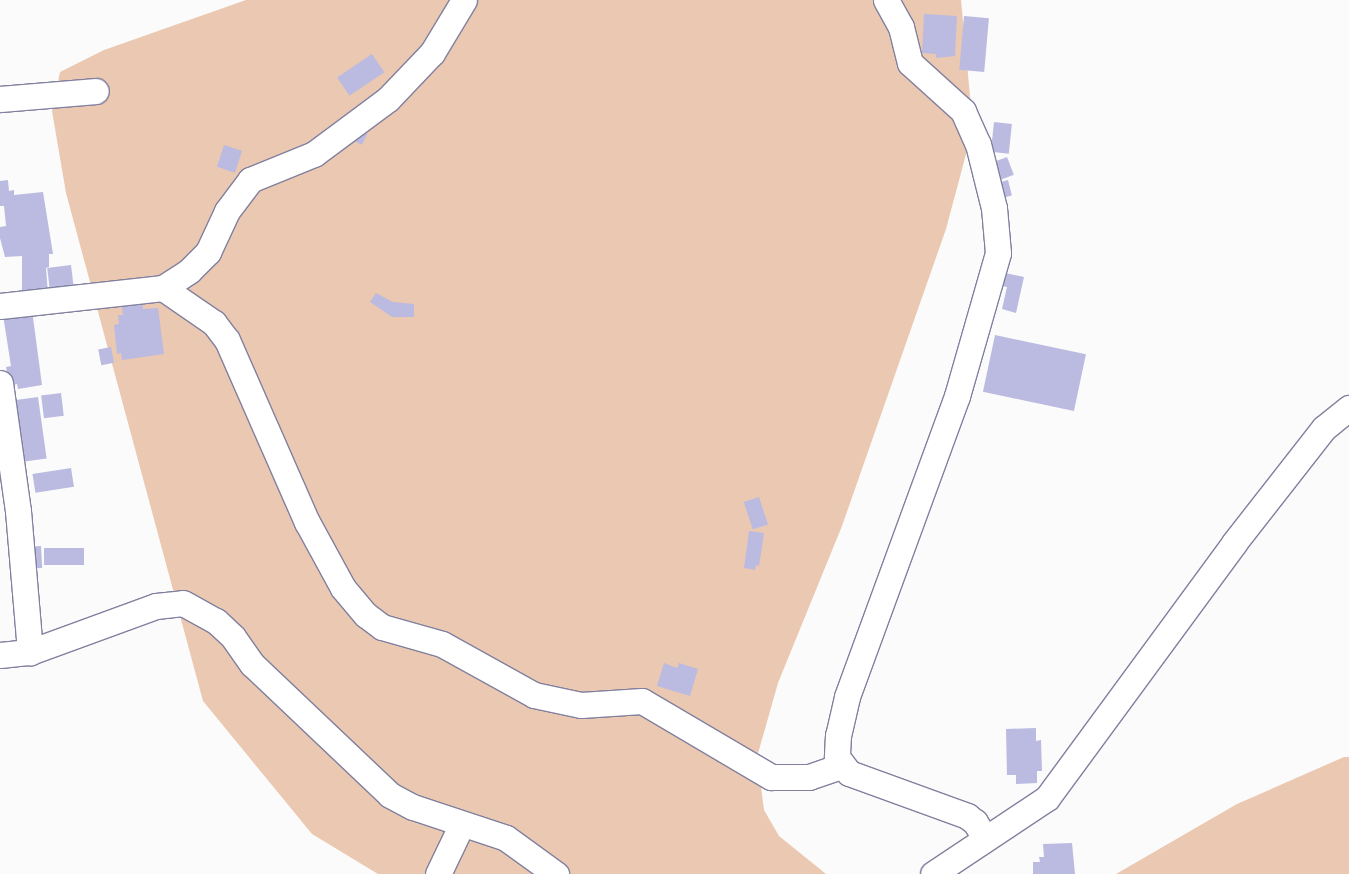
<!DOCTYPE html>
<html>
<head>
<meta charset="utf-8">
<style>
	body { margin:0 }
	#map { position:relative; width:1349px; height:874px; overflow:hidden; background:#fbfbfb; font-family:Rubik,sans-serif }
	div>[style] { position:absolute }
	[style*='--x'] { left:calc(var(--x)*1px); top:calc(var(--y)*1px); width:calc(var(--w)*1px); rotate:calc(var(--a)*1deg) }
	.green>* { inset:0; background:#ebc8b1 }
	.building>* { inset:0; background:#bbbae1; transform-origin:0 0 }
	.roads { filter:drop-shadow(1px 0 #81809f) drop-shadow(-1px 0 #81809f) drop-shadow(0 1px #81809f) drop-shadow(0 -1px #81809f) }
	.minor>* { height:25px; margin:-12.5px; padding:0 12.5px; transform-origin:12.5px; border-radius:12.5px; background:#fff }
	span { translate:-50% -50%; white-space:nowrap; text-align:center; line-height:1.15; -webkit-text-stroke:5px #fbfbfb; paint-order:stroke }
</style>
</head>
<body>
<div id="map">
	<div class="green">
		<i style="clip-path:polygon(246px 0,961px 0,973px 128px,946px 229px,842px 526px,778px 683px,757px 757px,764px 810px,779px 836px,826px 874px,378px 874px,312px 834px,203px 701px,66px 193px,52px 111px,60px 72px,104px 50px)"></i>
		<i style="clip-path:polygon(1344px 757px,1349px 757px,1349px 874px,1116px 874px,1237px 804px)"></i>
	</div>
	<div class="building">
		<i style="clip-path:polygon(924px 14px,957px 16px,955px 56px,936px 58px,936px 54px,922px 53px)"></i>
		<i style="left:964px;top:16px;width:25px;height:54px;rotate:5deg"></i>
		<i style="left:372px;top:54px;width:22px;height:42px;rotate:56deg"></i>
		<i style="left:994px;top:122px;width:18px;height:30px;rotate:6deg"></i>
		<i style="left:361px;top:131px;width:7px;height:12px;rotate:27deg"></i>
		<i style="left:224px;top:145px;width:19px;height:23px;rotate:18deg"></i>
		<i style="left:1007px;top:157px;width:19px;height:14px;rotate:69deg"></i>
		<i style="clip-path:polygon(8px 180px,9px 191px,14px 190px,14px 195px,43px 192px,53px 254px,49px 254px,49px 267px,46px 268px,48px 294px,22px 296px,22px 256px,5px 257px,0 238px,0 227px,6px 226px,4px 206px,0 206px,0 181px)"></i>
		<i style="left:1008px;top:180px;width:16px;height:9px;rotate:76deg"></i>
		<i style="left:71px;top:265px;width:25px;height:24px;rotate:83deg"></i>
		<i style="clip-path:polygon(1005px 273px,1024px 277px,1016px 313px,1002px 309px,1007px 287px,1001px 286px)"></i>
		<i style="clip-path:polygon(376px 293px,393px 302px,414px 304px,414px 317px,392px 317px,370px 302px)"></i>
		<i style="clip-path:polygon(142px 298px,143px 309px,158px 308px,164px 354px,122px 360px,121px 353px,117px 354px,114px 325px,119px 324px,118px 315px,123px 315px,121px 300px)"></i>
		<i style="clip-path:polygon(32px 310px,42px 385px,18px 389px,17px 384px,9px 386px,6px 367px,11px 366px,3px 315px)"></i>
		<i style="left:995px;top:335px;width:93px;height:58px;rotate:12deg"></i>
		<i style="left:111px;top:347px;width:16px;height:13px;rotate:79deg"></i>
		<i style="left:61px;top:393px;width:23px;height:20px;rotate:83deg"></i>
		<i style="left:38px;top:397px;width:62px;height:26px;rotate:82deg"></i>
		<i style="left:71px;top:468px;width:19px;height:39px;rotate:81deg"></i>
		<i style="left:759px;top:497px;width:29px;height:16px;rotate:72deg"></i>
		<i style="clip-path:polygon(749px 531px,764px 533px,759px 566px,756px 565px,755px 570px,744px 568px)"></i>
		<i style="left:41px;top:546px;width:22px;height:12px;rotate:87deg"></i>
		<i style="left:84px;top:548px;width:17px;height:40px;rotate:90deg"></i>
		<i style="clip-path:polygon(664px 663px,677px 668px,679px 663px,698px 669px,690px 696px,657px 686px)"></i>
		<i style="clip-path:polygon(1036px 728px,1036px 741px,1041px 740px,1042px 771px,1037px 771px,1037px 783px,1016px 784px,1016px 775px,1007px 775px,1006px 729px)"></i>
		<i style="clip-path:polygon(1072px 843px,1075px 874px,1033px 874px,1033px 862px,1040px 862px,1039px 857px,1044px 857px,1043px 844px)"></i>
	</div>
	<div class="roads">
		<div class="minor">
			<i style="--x:886;--y:0;--w:31;--a:61"></i>
			<i style="--x:901;--y:27;--w:37;--a:76"></i>
			<i style="--x:910;--y:63;--w:72;--a:42.2"></i>
			<i style="--x:963;--y:111;--w:36;--a:66"></i>
			<i style="--x:978;--y:144;--w:66;--a:76"></i>
			<i style="--x:994;--y:208;--w:45;--a:84.9"></i>
			<i style="--x:998;--y:253;--w:149;--a:106"></i>
			<i style="--x:957;--y:396;--w:320;--a:110.1"></i>
			<i style="--x:847;--y:697;--w:39;--a:103"></i>
			<i style="--x:838;--y:735;--w:22;--a:93"></i>
			<i style="--x:837;--y:757;--w:20;--a:53"></i>
			<i style="--x:849;--y:773;--w:126;--a:20"></i>
			<i style="--x:967;--y:816;--w:10;--a:37"></i>
			<i style="--x:975;--y:822;--w:19;--a:58"></i>
			<i style="--x:0;--y:99;--w:96;--a:-4.8"></i>
			<i style="--x:163;--y:288;--w:62;--a:34.5"></i>
			<i style="--x:214;--y:323;--w:21;--a:53"></i>
			<i style="--x:227;--y:340;--w:199;--a:66.3"></i>
			<i style="--x:307;--y:522;--w:75;--a:61.4"></i>
			<i style="--x:343;--y:588;--w:35;--a:50"></i>
			<i style="--x:366;--y:615;--w:20;--a:37"></i>
			<i style="--x:382;--y:627;--w:62;--a:15.8"></i>
			<i style="--x:442;--y:644;--w:105;--a:29"></i>
			<i style="--x:534;--y:695;--w:48;--a:12"></i>
			<i style="--x:581;--y:705;--w:61;--a:-3.8"></i>
			<i style="--x:642;--y:701;--w:150;--a:30.5"></i>
			<i style="--x:771;--y:777;--w:38;--a:0"></i>
			<i style="--x:809;--y:777;--w:34;--a:-19"></i>
			<i style="--x:0;--y:306;--w:164;--a:-6.3"></i>
			<i style="--x:163;--y:288;--w:31;--a:-33"></i>
			<i style="--x:189;--y:271;--w:27;--a:-45"></i>
			<i style="--x:208;--y:252;--w:45;--a:-65.1"></i>
			<i style="--x:227;--y:211;--w:39;--a:-53"></i>
			<i style="--x:250;--y:180;--w:69;--a:-22.1"></i>
			<i style="--x:314;--y:154;--w:92;--a:-36.6"></i>
			<i style="--x:388;--y:99;--w:64;--a:-46.3"></i>
			<i style="--x:432;--y:53;--w:62;--a:-58.9"></i>
			<i style="--x:0;--y:383;--w:129;--a:82"></i>
			<i style="--x:18;--y:511;--w:142;--a:85.1"></i>
			<i style="--x:0;--y:655;--w:30;--a:-6"></i>
			<i style="--x:30;--y:652;--w:134;--a:-20.1"></i>
			<i style="--x:156;--y:606;--w:27;--a:-6"></i>
			<i style="--x:183;--y:603;--w:38;--a:29"></i>
			<i style="--x:216;--y:621;--w:23;--a:43"></i>
			<i style="--x:233;--y:637;--w:33;--a:55"></i>
			<i style="--x:252;--y:664;--w:190;--a:43.5"></i>
			<i style="--x:390;--y:795;--w:26;--a:28"></i>
			<i style="--x:413;--y:807;--w:98;--a:18.4"></i>
			<i style="--x:506;--y:838;--w:62;--a:35.8"></i>
			<i style="--x:438;--y:874;--w:55;--a:-64.4"></i>
			<i style="--x:933;--y:874;--w:137;--a:-33.7"></i>
			<i style="--x:1047;--y:798;--w:316;--a:-53.7"></i>
			<i style="--x:1234;--y:543;--w:146;--a:-52"></i>
			<i style="--x:1324;--y:428;--w:32;--a:-39"></i>
		</div>
	</div>
</div>
</body>
</html>
